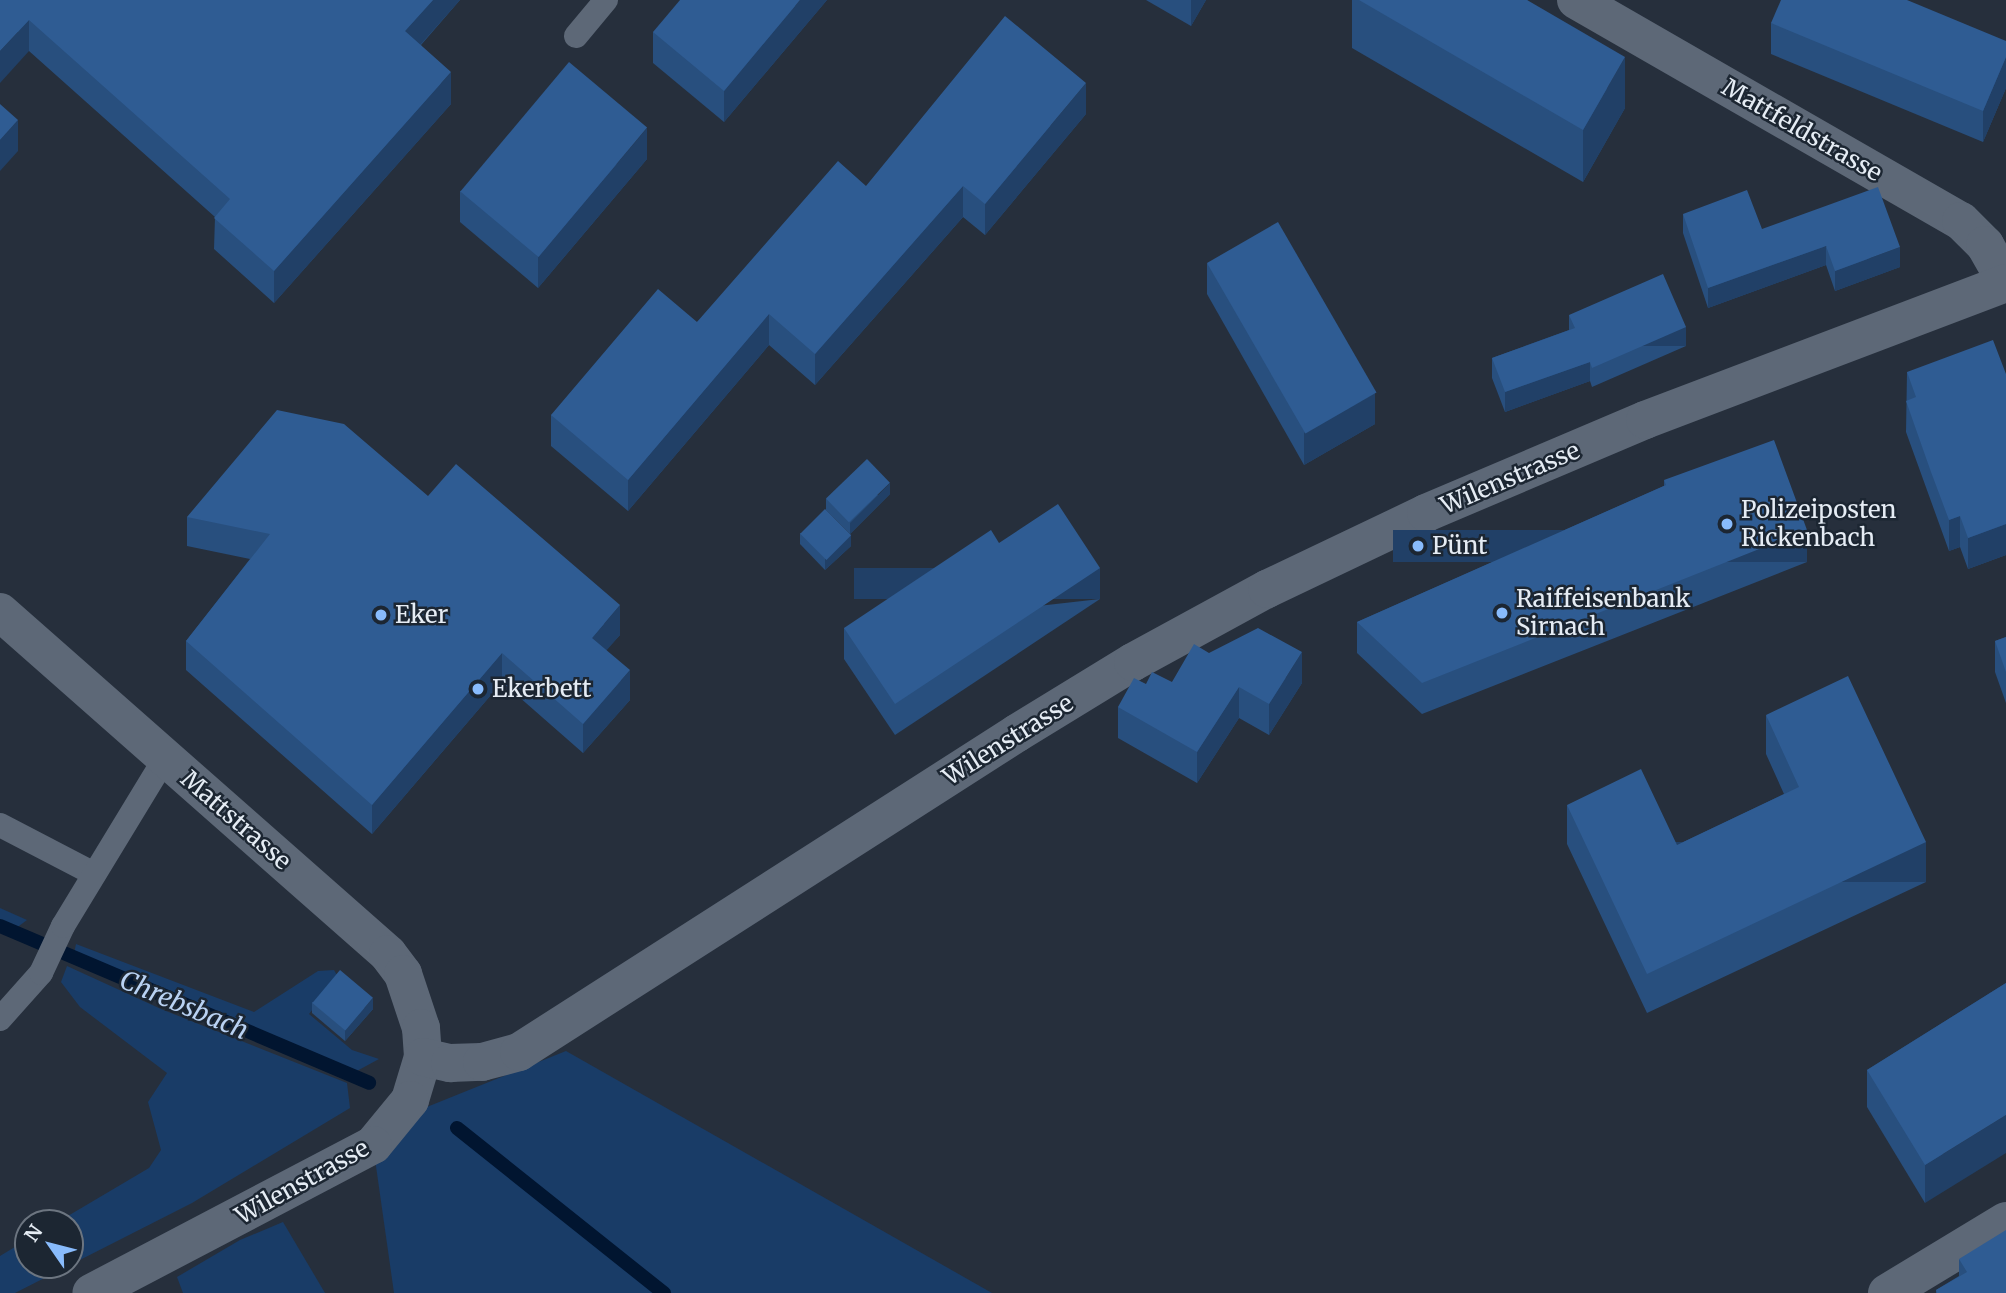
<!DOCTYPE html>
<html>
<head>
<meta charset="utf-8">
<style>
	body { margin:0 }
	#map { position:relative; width:2006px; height:1293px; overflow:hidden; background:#262f3c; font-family:Merriweather,serif }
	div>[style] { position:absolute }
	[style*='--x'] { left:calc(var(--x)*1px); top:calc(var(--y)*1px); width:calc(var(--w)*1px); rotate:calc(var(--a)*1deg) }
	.green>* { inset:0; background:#193c67 }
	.stream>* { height:14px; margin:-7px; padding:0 7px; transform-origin:7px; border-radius:7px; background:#011530 }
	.lane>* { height:24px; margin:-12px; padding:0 12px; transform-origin:12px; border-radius:12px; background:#5d6877 }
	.street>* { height:38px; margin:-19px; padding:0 19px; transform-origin:19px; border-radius:19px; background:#5d6877 }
	.secondary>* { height:38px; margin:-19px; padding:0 19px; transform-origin:19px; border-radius:19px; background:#5d6877 }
	.wall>* { inset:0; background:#284f7e }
	.shaded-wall>* { inset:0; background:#214067; transform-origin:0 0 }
	.building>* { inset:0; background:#2f5c93; transform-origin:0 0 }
	.dots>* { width:19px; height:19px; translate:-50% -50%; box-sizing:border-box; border:4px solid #1c2632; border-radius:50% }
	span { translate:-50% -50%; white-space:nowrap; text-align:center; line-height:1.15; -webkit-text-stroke:5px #1c2632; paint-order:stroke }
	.street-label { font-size:24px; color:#e5ecf4 }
	.poi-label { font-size:24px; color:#e5ecf4 }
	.left { translate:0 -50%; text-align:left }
	.water-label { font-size:26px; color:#b9d2f3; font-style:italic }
	.north { position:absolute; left:14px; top:1209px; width:70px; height:70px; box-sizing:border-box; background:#1c2632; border:2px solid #6c7580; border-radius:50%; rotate:305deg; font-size:19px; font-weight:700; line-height:28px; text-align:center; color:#e5ecf4 }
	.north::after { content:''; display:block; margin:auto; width:24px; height:32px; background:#88bbfc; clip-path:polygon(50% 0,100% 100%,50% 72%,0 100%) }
</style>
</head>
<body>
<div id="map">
	<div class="green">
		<i style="clip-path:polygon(0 908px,27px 920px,11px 932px,0 928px)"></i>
		<i style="clip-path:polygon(76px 944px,254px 1012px,318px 971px,334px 970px,338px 977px,309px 1014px,352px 1050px,379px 1059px,355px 1072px,73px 958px)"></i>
		<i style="clip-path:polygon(67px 966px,161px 1009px,347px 1083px,350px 1108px,192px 1203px,70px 1265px,70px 1223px,56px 1223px,149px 1168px,161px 1150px,148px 1102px,167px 1073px,80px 1007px,61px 982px)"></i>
		<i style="clip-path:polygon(566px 1051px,992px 1293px,394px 1293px,373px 1145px,397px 1119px)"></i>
		<i style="clip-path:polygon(283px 1222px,325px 1293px,183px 1293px,177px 1277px,240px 1240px)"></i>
		<i style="clip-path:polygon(28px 1239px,28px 1265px,70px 1265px,15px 1293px,0 1293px,0 1256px)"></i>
	</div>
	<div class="stream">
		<i style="--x:0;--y:926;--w:401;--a:23"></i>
		<i style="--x:457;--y:1128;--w:265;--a:38.6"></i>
	</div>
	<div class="lane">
		<i style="--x:576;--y:36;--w:47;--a:-50.2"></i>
		<i style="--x:0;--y:825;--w:106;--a:27.5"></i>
		<i style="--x:0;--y:1019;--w:62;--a:-48.3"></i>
		<i style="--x:41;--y:973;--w:52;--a:-64.9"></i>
		<i style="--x:63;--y:926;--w:197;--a:-58.7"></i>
	</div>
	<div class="street">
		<i style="--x:1576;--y:0;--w:444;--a:29.9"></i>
		<i style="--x:1961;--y:221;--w:34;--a:45"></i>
		<i style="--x:1985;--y:245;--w:43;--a:60.4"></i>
		<i style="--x:1887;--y:1293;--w:139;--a:-31.2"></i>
	</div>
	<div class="secondary">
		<i style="--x:0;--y:612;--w:517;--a:41.39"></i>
		<i style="--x:388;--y:954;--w:25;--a:53"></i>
		<i style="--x:403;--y:974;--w:57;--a:71.6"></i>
		<i style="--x:421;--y:1028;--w:29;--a:86"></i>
		<i style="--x:423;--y:1057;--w:45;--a:106.8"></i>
		<i style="--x:410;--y:1100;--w:58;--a:129.4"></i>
		<i style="--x:373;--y:1145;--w:318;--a:152.3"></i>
		<i style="--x:423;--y:1057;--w:28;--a:13"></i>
		<i style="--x:450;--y:1063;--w:32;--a:-2"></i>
		<i style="--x:482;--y:1062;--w:38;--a:-15"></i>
		<i style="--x:519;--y:1052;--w:591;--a:-32.64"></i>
		<i style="--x:1017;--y:733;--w:136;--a:-31.5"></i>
		<i style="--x:1133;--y:662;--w:153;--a:-28.6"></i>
		<i style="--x:1267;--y:589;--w:176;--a:-25.5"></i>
		<i style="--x:1426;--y:513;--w:238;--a:-23"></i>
		<i style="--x:1645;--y:420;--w:386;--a:-20.8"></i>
	</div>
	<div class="wall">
		<i style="clip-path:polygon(0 0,460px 0,421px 45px,451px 104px,274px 303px,214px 249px,215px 217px,29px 51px)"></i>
		<i style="clip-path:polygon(827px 0,724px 122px,653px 63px,653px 32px)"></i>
		<i style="clip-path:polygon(1146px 0,1206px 0,1191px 26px)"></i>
		<i style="clip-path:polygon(1352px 0,1527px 0,1625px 108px,1583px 182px,1352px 48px)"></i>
		<i style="clip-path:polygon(1771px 23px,2006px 41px,2006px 88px,1983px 142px,1771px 54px)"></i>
		<i style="clip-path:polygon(1086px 114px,985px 235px,963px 217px,815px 385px,769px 345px,628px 511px,551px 446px,551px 415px,697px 322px,866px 186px)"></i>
		<i style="clip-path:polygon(647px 159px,538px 288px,460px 222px,460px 191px)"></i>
		<i style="clip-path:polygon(1683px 214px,1762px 229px,1900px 267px,1835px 291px,1826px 265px,1708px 308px,1683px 233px)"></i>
		<i style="clip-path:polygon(1207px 263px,1375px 424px,1304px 465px,1207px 294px)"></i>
		<i style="clip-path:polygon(1569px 315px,1686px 346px,1592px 387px,1590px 381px,1505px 412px,1492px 378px,1492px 358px,1569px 330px)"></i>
		<i style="clip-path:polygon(1907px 372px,2006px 374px,2006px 555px,1968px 569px,1960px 547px,1949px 551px,1906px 432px)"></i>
		<i style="clip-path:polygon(1664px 480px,1807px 562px,1422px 714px,1357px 653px,1357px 622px,1664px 486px)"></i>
		<i style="clip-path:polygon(890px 494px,850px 534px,826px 510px,826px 499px)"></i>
		<i style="clip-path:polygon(428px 496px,620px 635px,606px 650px,630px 700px,583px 753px,502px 682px,372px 834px,186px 670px,186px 641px,250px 559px,187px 546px,187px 517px)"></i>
		<i style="clip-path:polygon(800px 533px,851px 546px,825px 570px,800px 544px)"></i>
		<i style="clip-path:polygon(1100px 599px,895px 735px,844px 659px,844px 628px)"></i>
		<i style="clip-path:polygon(2006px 637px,2006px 703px,1995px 672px,1995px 641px)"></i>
		<i style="clip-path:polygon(1209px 653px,1302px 683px,1269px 735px,1239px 718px,1197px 783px,1118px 738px,1118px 707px,1172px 682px)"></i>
		<i style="clip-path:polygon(1766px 715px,1926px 882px,1647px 1013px,1567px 844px,1567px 805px,1677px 845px,1784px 794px,1766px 754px)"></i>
		<i style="clip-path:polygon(2006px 983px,1925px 1203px,1867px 1107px,1867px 1070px)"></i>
		<i style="clip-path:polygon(312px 1002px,373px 1009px,345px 1041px,312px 1013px)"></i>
		<i style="clip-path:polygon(1959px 1259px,2006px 1293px,1936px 1293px,1936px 1290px,1959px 1276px)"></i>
	</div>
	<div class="shaded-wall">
		<i style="clip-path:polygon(433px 0,460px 0,405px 62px,405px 31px)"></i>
		<i style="clip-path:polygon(800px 0,827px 0,724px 122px,724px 91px)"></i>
		<i style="clip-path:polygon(1191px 0,1206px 0,1191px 26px)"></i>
		<i style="clip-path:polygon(29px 20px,29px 51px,0 83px,0 51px)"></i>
		<i style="clip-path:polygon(1625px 57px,1625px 108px,1583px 182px,1583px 130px)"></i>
		<i style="clip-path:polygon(2006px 57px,2006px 88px,1983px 142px,1983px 111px)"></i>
		<i style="clip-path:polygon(451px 72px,451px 104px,274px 303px,274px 271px)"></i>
		<i style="clip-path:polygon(1086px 83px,1086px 114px,985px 235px,985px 204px)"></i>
		<i style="clip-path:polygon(18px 120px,18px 151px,0 171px,0 140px)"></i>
		<i style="clip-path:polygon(647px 128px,647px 159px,538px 288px,538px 257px)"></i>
		<i style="clip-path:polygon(963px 186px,963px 217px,815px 385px,815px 354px)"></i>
		<i style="clip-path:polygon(1826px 246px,1826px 265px,1708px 308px,1708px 288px)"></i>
		<i style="clip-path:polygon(1900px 247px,1900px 267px,1835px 291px,1835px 271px)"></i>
		<i style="clip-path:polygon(769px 314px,769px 345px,628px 511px,628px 480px)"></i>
		<i style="left:1686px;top:327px;width:19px;height:103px;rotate:90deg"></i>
		<i style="clip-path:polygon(1590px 362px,1590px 381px,1505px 412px,1505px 392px)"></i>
		<i style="clip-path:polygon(1375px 393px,1375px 424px,1304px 465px,1304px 433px)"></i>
		<i style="clip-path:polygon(890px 483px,890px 494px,850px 534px,850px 523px)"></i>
		<i style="clip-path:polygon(1960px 516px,1960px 547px,1949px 551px,1949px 520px)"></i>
		<i style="clip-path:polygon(2006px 524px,2006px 555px,1968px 569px,1968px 538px)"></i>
		<i style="left:1807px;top:530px;width:32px;height:414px;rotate:90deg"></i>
		<i style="clip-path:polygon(851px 535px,851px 546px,825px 570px,825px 559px)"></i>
		<i style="left:1100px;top:568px;width:31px;height:246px;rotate:90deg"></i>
		<i style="clip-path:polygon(620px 605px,620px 635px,592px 667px,592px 638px)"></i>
		<i style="clip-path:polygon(1302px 652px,1302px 683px,1269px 735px,1269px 704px)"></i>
		<i style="clip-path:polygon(502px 653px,502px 682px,372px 834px,372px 805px)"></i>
		<i style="clip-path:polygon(630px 670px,630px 700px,583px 753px,583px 724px)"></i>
		<i style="clip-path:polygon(1239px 687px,1239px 718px,1197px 783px,1197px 752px)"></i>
		<i style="left:1926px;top:842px;width:40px;height:309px;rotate:90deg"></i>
		<i style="clip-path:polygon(373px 998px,373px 1009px,345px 1041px,345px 1030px)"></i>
		<i style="clip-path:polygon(2006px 1115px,2006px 1153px,1925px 1203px,1925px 1165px)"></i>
	</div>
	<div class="building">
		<i style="clip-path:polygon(0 0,433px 0,405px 31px,451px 72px,274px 271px,214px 218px,230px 199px,29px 20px,0 51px)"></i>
		<i style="clip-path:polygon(680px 0,800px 0,724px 91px,653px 32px)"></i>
		<i style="clip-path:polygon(1359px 0,1527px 0,1625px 57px,1583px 130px)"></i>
		<i style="clip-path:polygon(1781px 0,1907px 0,2006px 41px,2006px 57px,1983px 111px,1771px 23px)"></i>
		<i style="clip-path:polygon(1005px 16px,1086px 83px,985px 204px,963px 186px,815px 354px,769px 314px,628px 480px,551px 415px,658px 289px,697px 322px,838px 161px,866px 186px)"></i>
		<i style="left:569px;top:62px;width:102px;height:169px;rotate:40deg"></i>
		<i style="clip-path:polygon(0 104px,18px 120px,0 140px)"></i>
		<i style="clip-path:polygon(1878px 187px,1900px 247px,1835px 271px,1826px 246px,1708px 288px,1683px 214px,1747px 190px,1762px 229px)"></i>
		<i style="left:1278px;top:222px;width:197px;height:82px;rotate:60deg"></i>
		<i style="clip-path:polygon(1663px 274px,1686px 327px,1592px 368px,1590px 362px,1505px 392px,1492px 358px,1575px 328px,1569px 315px)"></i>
		<i style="clip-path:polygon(1993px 340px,2006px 374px,2006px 524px,1968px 538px,1960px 516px,1949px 520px,1931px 472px,1906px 401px,1916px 397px,1907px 372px)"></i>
		<i style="clip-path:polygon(277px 410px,344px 424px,428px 496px,456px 464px,620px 605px,592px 638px,630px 670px,583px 724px,502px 653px,372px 805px,186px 641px,270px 534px,187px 517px)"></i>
		<i style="clip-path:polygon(1774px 440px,1807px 530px,1422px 683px,1357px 622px,1666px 485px,1664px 480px)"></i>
		<i style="left:867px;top:459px;width:33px;height:57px;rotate:46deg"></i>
		<i style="clip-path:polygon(1058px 504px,1100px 568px,895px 704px,844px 628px,991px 530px,999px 543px)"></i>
		<i style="left:825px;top:509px;width:37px;height:35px;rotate:45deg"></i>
		<i style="clip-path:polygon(1258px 628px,1302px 652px,1269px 704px,1239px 687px,1197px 752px,1118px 707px,1134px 678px,1146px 684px,1152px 672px,1172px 682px,1194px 644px,1209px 653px)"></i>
		<i style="clip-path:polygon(2006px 637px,2006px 672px,1995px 641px)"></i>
		<i style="clip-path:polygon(1848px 676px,1926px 842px,1647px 974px,1567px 805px,1641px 769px,1677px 845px,1799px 787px,1766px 715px)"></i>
		<i style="left:340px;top:970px;width:43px;height:43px;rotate:40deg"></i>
		<i style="clip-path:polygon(2006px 983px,2006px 1115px,1925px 1165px,1867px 1070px)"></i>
		<i style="clip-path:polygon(2006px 1230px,2006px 1293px,1937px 1293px,1936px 1290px,1967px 1272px,1959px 1259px)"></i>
	</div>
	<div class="dots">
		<i style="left:1727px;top:524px;background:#88bbfc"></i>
		<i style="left:1418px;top:546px;background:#88bbfc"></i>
		<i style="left:1502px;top:613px;background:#88bbfc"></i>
		<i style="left:381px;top:615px;background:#88bbfc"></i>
		<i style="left:478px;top:689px;background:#88bbfc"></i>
	</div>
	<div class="street-label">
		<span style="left:1802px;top:130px;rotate:30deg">Mattfeldstrasse</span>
		<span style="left:1510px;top:478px;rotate:-23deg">Wilenstrasse</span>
		<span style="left:1008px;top:740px;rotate:-32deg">Wilenstrasse</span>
		<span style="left:236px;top:820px;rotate:41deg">Mattstrasse</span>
		<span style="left:302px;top:1182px;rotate:-29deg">Wilenstrasse</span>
	</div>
	<div class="poi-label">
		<span class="left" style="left:1741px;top:524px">Polizeiposten<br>Rickenbach</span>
		<span class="left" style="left:1432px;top:546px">Pünt</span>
		<span class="left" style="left:1516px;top:613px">Raiffeisenbank<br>Sirnach</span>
		<span class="left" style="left:395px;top:615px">Eker</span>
		<span class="left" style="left:492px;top:689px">Ekerbett</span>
	</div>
	<div class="water-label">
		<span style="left:184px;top:1005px;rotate:23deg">Chrebsbach</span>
	</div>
	<div class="north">N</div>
</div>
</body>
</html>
